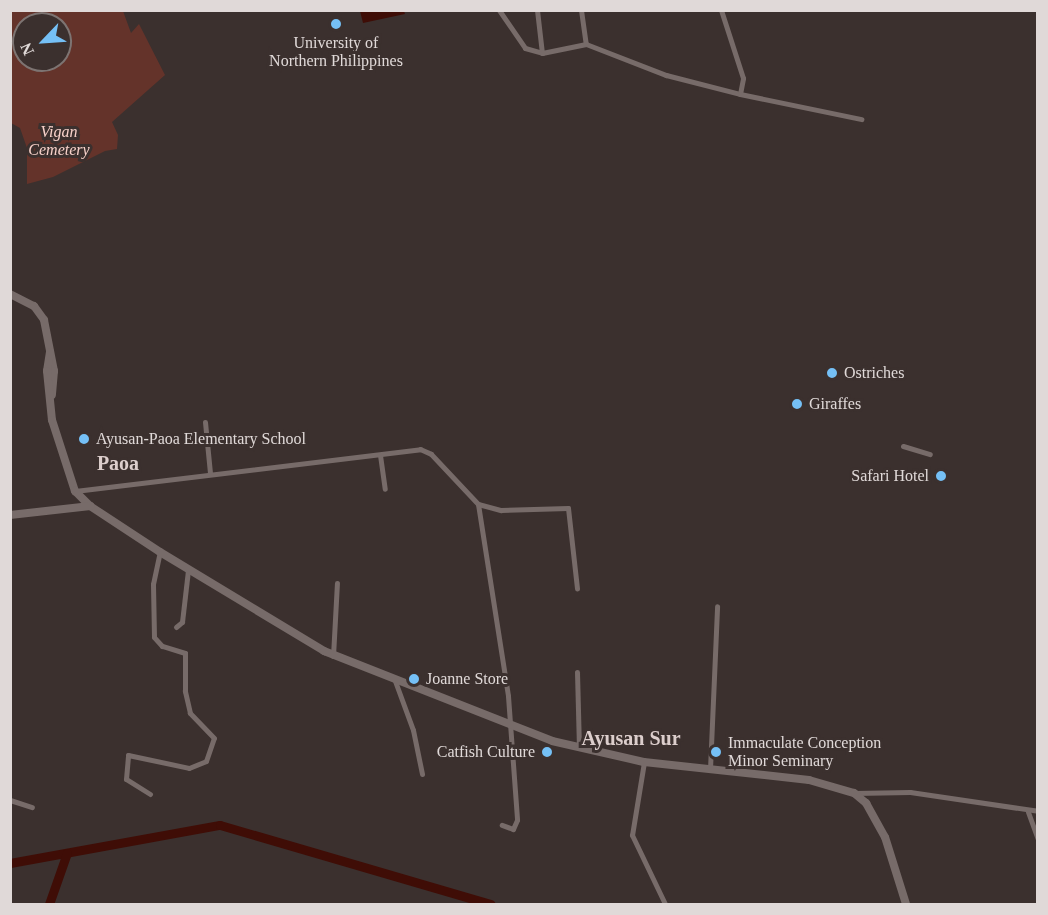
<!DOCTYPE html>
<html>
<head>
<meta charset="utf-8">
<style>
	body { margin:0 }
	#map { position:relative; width:1048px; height:915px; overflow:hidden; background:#3b302e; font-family:"Times New Roman",serif }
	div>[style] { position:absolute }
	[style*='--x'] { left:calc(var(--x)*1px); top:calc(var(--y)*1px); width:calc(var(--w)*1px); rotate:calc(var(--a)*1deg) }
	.green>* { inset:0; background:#64332a }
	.water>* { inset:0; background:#3f0d06 }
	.river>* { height:9px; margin:-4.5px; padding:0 4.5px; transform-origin:4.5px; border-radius:4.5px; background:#3f0d06 }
	.street>* { height:5px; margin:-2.5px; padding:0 2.5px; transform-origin:2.5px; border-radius:2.5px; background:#776b69 }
	.secondary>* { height:8px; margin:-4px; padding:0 4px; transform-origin:4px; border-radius:4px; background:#776b69 }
	.dots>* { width:16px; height:16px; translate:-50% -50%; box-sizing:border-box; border:3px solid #3b302e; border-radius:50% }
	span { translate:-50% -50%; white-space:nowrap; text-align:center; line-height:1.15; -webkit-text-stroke:6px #3b302e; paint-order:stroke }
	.poi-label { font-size:16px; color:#e0d9d8 }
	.left { translate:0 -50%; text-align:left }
	.right { translate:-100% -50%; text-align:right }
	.park-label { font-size:16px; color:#f7d1c9; font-style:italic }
	.quarter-label { font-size:20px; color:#dccecc; font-weight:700 }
	.frame { position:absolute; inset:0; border:12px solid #e0d9d8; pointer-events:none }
	.north { position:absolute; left:12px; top:12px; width:60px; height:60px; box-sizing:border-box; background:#3b302e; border:2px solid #7d7472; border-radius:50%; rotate:245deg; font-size:16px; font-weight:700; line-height:24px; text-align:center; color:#e0d9d8 }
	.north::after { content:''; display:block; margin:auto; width:21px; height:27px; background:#75c0f6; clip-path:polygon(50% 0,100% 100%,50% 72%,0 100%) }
</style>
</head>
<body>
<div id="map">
	<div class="green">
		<i style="clip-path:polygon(evenodd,10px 11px,123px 11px,131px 33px,139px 24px,165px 75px,112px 122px,118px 135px,117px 149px,105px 151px,53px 177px,27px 184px,27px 148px,20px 128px,11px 123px,10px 11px,24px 24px,60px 24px,60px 60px,24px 60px,24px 24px)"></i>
	</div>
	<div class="water">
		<i style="clip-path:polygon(360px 11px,404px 11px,405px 14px,363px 23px)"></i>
	</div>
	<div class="river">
		<i style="--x:10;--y:863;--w:213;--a:-10.3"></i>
		<i style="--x:220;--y:825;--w:282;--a:16.3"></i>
		<i style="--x:49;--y:904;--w:54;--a:-70.6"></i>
	</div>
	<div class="street">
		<i style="--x:499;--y:10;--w:46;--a:55.6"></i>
		<i style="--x:525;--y:48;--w:18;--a:16"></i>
		<i style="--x:537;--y:10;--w:43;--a:83.4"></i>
		<i style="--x:542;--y:53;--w:45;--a:-11.6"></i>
		<i style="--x:586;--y:44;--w:86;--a:21.2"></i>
		<i style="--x:666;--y:75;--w:76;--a:14.4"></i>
		<i style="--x:740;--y:94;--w:16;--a:-79"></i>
		<i style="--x:743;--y:78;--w:71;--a:-107.9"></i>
		<i style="--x:581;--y:10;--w:34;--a:82"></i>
		<i style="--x:740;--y:94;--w:124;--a:11.7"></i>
		<i style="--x:205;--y:422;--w:51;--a:84.4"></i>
		<i style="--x:903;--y:446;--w:28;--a:17"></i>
		<i style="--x:380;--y:455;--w:34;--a:82"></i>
		<i style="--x:75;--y:491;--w:348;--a:-6.9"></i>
		<i style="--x:420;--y:449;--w:12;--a:24"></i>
		<i style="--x:431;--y:454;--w:69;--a:46.8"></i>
		<i style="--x:478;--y:504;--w:24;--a:15"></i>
		<i style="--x:501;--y:510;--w:67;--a:-1.7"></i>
		<i style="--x:568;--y:508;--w:81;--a:83.6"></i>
		<i style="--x:478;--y:504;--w:194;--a:81.1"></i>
		<i style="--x:508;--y:696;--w:124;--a:85.8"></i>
		<i style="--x:517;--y:820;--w:10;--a:114"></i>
		<i style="--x:513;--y:829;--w:12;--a:-160"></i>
		<i style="--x:176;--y:627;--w:8;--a:-40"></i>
		<i style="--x:182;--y:622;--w:52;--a:-83.4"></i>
		<i style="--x:333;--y:656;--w:73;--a:-86.9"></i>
		<i style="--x:577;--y:672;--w:76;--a:88.5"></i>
		<i style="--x:395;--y:681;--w:52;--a:69.8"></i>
		<i style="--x:413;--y:730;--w:45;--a:78.4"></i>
		<i style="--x:644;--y:762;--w:74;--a:99.3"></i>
		<i style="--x:632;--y:835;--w:76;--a:64.4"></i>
		<i style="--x:710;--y:769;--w:163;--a:-87.5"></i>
		<i style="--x:854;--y:793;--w:56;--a:-1"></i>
		<i style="--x:910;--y:792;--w:129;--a:8.4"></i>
		<i style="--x:150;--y:794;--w:28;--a:-148"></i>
		<i style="--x:126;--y:779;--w:24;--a:-85"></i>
		<i style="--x:128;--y:755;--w:62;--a:12"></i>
		<i style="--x:189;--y:768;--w:18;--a:-22"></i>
		<i style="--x:206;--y:761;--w:24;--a:-71"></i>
		<i style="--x:214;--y:738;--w:35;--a:-134"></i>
		<i style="--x:190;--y:713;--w:23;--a:-103"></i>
		<i style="--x:185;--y:691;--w:38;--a:-90"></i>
		<i style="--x:185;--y:653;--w:24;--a:-163"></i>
		<i style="--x:162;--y:646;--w:12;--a:-132"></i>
		<i style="--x:154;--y:637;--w:53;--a:-91.1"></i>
		<i style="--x:153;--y:584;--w:33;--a:-78"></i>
		<i style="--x:10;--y:800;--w:23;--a:18"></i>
		<i style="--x:1028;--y:812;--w:30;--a:70"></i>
	</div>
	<div class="secondary">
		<i style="--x:10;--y:294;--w:27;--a:27"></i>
		<i style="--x:34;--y:306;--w:17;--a:54"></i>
		<i style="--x:44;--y:320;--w:52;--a:78.9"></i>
		<i style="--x:54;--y:371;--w:24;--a:95"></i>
		<i style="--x:50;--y:352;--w:19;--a:99"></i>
		<i style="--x:47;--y:371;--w:49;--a:84.2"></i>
		<i style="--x:52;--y:420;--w:75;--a:72.1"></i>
		<i style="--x:75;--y:491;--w:21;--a:45"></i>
		<i style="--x:90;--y:506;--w:84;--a:33.3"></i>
		<i style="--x:160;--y:552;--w:192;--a:31.1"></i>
		<i style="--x:324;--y:651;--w:245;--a:21.5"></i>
		<i style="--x:552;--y:741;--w:94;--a:12.9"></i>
		<i style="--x:644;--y:762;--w:166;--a:6.2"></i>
		<i style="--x:809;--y:780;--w:47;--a:16.1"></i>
		<i style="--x:854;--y:793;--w:16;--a:40"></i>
		<i style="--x:866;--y:803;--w:39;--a:61"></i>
		<i style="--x:885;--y:837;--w:70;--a:72.6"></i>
		<i style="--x:10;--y:515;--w:81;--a:-6.4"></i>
	</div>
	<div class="dots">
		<i style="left:336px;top:24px;background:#75c0f6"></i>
		<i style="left:832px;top:373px;background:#75c0f6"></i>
		<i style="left:797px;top:404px;background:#75c0f6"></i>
		<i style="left:84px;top:439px;background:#75c0f6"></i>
		<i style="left:941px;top:476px;background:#75c0f6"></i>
		<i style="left:414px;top:679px;background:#75c0f6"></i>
		<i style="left:547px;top:752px;background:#75c0f6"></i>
		<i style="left:716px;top:752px;background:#75c0f6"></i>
	</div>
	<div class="poi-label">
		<span style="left:336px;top:52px">University of<br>Northern Philippines</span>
		<span class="left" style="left:844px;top:373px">Ostriches</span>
		<span class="left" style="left:809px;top:404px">Giraffes</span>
		<span class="left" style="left:96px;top:439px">Ayusan-Paoa Elementary School</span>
		<span class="right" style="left:929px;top:476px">Safari Hotel</span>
		<span class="left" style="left:426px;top:679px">Joanne Store</span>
		<span class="left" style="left:728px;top:752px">Immaculate Conception<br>Minor Seminary</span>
		<span class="right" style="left:535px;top:752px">Catfish Culture</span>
	</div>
	<div class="park-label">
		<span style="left:59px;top:141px">Vigan<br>Cemetery</span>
	</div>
	<div class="quarter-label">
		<span style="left:118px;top:463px">Paoa</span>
		<span style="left:631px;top:738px">Ayusan Sur</span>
	</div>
	<div class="frame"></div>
	<div class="north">N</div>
</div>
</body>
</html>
